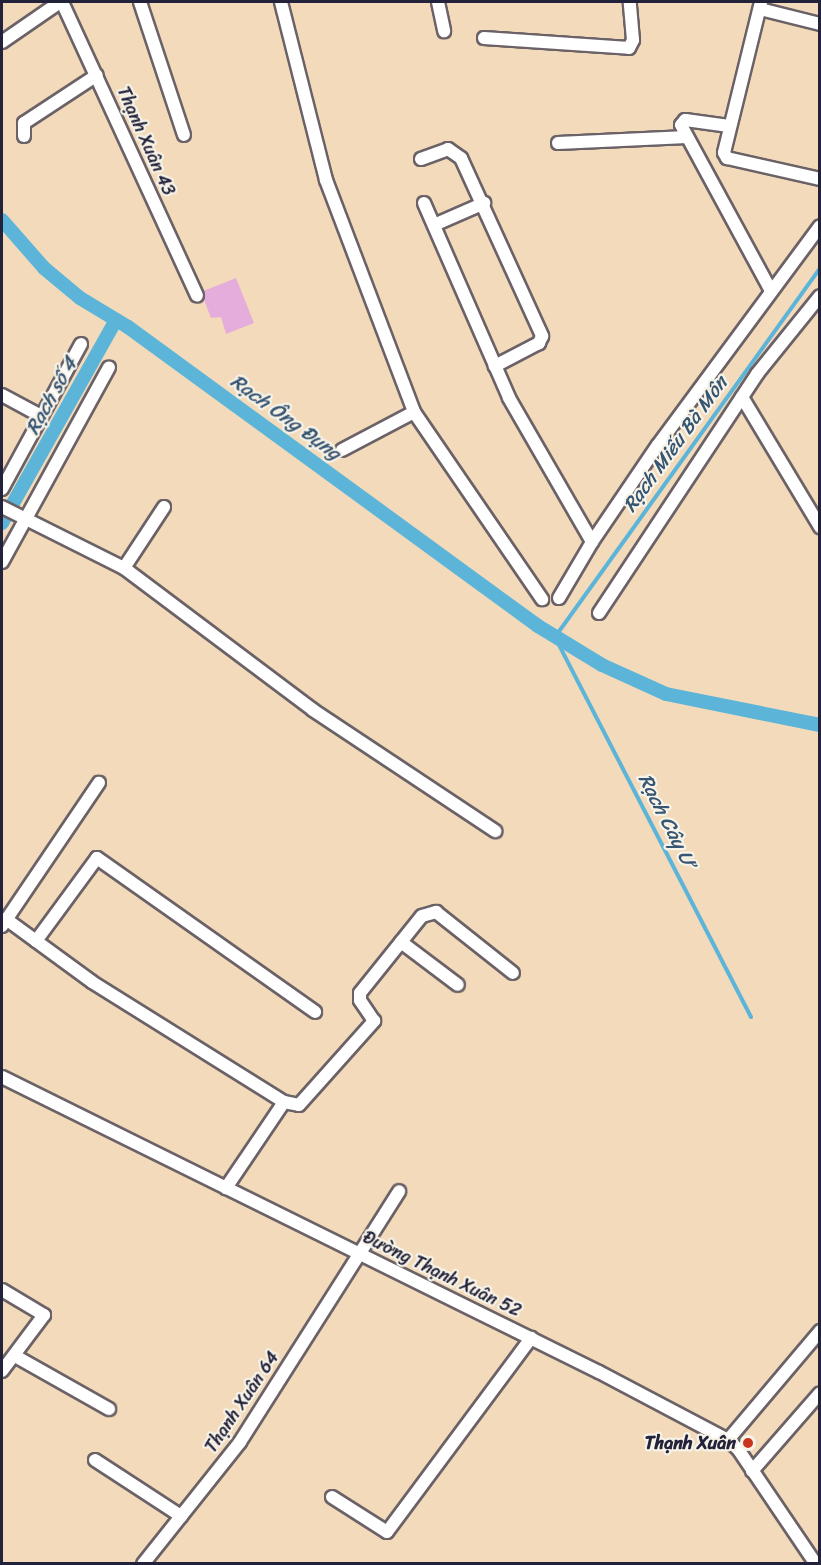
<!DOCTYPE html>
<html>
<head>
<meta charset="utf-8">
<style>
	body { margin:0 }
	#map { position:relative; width:821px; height:1565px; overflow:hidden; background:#f2daba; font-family:Sriracha,sans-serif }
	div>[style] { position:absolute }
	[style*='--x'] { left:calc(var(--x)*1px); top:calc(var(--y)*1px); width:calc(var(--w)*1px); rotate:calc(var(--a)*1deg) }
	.stream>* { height:4px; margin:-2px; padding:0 2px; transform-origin:2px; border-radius:2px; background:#5cb5d9 }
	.canal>* { height:14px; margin:-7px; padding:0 7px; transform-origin:7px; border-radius:7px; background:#5cb5d9 }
	.building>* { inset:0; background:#e5addb }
	.roads { filter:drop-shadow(2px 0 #6b6267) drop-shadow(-2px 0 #6b6267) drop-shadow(0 2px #6b6267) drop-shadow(0 -2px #6b6267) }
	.minor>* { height:12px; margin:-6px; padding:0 6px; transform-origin:6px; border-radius:6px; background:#fff }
	.dots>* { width:16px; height:16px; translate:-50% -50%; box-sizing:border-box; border:3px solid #f7f3e8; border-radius:50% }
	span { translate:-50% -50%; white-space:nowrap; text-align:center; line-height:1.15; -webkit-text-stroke:4.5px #f7f3e8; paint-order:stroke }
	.street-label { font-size:18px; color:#22223b }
	.poi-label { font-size:18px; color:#22223b; font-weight:700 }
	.right { translate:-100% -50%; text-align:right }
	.water-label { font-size:20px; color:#365572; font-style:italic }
	.frame { position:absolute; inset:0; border:3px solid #22223b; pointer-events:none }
</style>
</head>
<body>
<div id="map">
	<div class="stream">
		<i style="--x:751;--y:1017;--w:428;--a:-117.3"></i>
		<i style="--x:555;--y:637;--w:454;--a:-54.3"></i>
	</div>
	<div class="canal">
		<i style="--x:2;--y:220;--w:64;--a:48.8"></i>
		<i style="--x:44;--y:268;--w:47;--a:39.8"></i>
		<i style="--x:80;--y:298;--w:56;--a:31.1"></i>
		<i style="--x:128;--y:327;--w:507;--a:36.1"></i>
		<i style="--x:538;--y:626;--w:75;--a:31.4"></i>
		<i style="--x:602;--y:665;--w:70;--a:24.4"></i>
		<i style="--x:666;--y:694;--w:157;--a:11.4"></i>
		<i style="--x:2;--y:523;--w:233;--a:-60.7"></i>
	</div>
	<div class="building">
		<i style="clip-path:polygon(236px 278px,254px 323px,226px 334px,221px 317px,211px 318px,201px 292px)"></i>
	</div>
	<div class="roads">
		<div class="minor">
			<i style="--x:62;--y:2;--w:323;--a:65.3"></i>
			<i style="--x:140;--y:2;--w:140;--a:71.7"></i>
			<i style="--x:281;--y:2;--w:184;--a:75.8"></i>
			<i style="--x:326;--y:180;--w:248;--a:69.2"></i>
			<i style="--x:438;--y:2;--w:30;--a:78"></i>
			<i style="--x:761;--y:2;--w:155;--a:103.8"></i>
			<i style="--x:724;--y:153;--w:6;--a:59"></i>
			<i style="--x:727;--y:158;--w:95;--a:12.7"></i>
			<i style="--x:760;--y:9;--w:62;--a:14"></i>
			<i style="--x:484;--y:38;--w:145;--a:3.9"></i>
			<i style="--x:629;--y:48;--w:9;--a:-63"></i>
			<i style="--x:633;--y:40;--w:38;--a:-95"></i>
			<i style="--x:2;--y:42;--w:70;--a:-34.6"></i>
			<i style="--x:729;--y:126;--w:44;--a:-172.2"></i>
			<i style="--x:685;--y:120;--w:6;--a:129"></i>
			<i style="--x:681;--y:125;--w:189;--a:61.5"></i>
			<i style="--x:24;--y:136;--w:13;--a:-90"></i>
			<i style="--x:24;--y:123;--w:87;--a:-33.3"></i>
			<i style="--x:558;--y:143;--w:129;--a:-2.7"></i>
			<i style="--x:421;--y:159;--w:29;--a:-20"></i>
			<i style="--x:448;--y:149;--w:16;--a:35"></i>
			<i style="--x:461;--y:158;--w:196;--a:65.5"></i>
			<i style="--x:542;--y:336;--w:8;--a:113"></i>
			<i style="--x:539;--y:343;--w:50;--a:152.4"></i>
			<i style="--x:424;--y:203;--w:213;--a:66.4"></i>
			<i style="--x:509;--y:398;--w:166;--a:60"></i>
			<i style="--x:434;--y:225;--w:55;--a:-23.7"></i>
			<i style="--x:2;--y:395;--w:44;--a:28.3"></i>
			<i style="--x:742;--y:397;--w:152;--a:59"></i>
			<i style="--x:342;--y:450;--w:81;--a:-27.8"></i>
			<i style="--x:414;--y:412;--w:227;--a:55.6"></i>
			<i style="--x:2;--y:489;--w:165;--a:-61.4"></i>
			<i style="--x:2;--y:507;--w:136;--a:26.6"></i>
			<i style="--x:124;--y:568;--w:73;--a:-56.7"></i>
			<i style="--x:2;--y:562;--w:222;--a:-61.2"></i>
			<i style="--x:124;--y:568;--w:236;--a:36.9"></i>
			<i style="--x:313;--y:710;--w:219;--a:33.6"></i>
			<i style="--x:559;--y:598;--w:65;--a:-59.5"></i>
			<i style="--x:592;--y:542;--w:117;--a:-55.8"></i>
			<i style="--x:658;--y:445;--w:272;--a:-53.5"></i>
			<i style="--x:599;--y:613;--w:287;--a:-56.5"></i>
			<i style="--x:757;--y:374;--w:100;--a:-51.1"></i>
			<i style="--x:6;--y:919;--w:107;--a:36.2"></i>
			<i style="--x:92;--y:982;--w:226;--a:32"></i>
			<i style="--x:284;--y:1102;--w:104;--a:124"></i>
			<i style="--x:2;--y:926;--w:173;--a:-55.9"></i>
			<i style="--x:36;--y:941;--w:103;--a:-53.7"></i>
			<i style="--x:97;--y:858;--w:267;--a:35.2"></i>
			<i style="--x:401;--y:942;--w:71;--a:37"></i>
			<i style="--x:2;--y:1077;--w:666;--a:26.3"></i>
			<i style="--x:599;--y:1372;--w:146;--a:27.8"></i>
			<i style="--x:728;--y:1440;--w:13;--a:42"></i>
			<i style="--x:738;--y:1449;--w:139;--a:55.9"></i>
			<i style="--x:284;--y:1102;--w:15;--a:11"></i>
			<i style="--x:299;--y:1105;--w:113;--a:-48.2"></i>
			<i style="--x:374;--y:1021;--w:25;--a:-124"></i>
			<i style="--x:360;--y:1000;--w:7;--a:-90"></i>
			<i style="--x:360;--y:993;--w:99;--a:-51.2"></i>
			<i style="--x:422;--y:916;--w:15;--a:-16"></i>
			<i style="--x:436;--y:912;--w:98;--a:38.4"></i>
			<i style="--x:2;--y:1290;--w:49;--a:30.8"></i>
			<i style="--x:44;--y:1315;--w:70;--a:126.9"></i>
			<i style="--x:15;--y:1356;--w:108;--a:29.4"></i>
			<i style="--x:728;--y:1440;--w:143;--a:-49.8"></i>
			<i style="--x:95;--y:1460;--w:103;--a:33.1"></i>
			<i style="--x:752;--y:1471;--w:103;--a:-48.9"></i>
			<i style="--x:332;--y:1497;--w:65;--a:32.5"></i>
			<i style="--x:387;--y:1532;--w:242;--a:-53.4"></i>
			<i style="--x:143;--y:1564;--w:156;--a:-51.5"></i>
			<i style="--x:240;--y:1442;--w:297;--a:-57.6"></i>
		</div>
	</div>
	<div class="dots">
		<i style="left:748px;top:1443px;background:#c8321e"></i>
	</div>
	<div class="street-label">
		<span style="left:146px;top:141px;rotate:66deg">Thạnh Xuân 43</span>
		<span style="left:442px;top:1274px;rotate:26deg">Đường Thạnh Xuân 52</span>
		<span style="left:242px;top:1402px;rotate:-56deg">Thạnh Xuân 64</span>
	</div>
	<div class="poi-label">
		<span class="right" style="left:736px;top:1443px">Thạnh Xuân</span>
	</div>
	<div class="water-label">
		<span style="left:51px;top:396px;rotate:-61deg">Rạch số 4</span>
		<span style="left:286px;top:417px;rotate:36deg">Rạch Ông Đụng</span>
		<span style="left:675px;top:444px;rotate:-54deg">Rạch Miếu Bà Môn</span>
		<span style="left:667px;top:820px;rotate:63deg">Rạch Cây Ư</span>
	</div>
	<div class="frame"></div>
</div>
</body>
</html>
